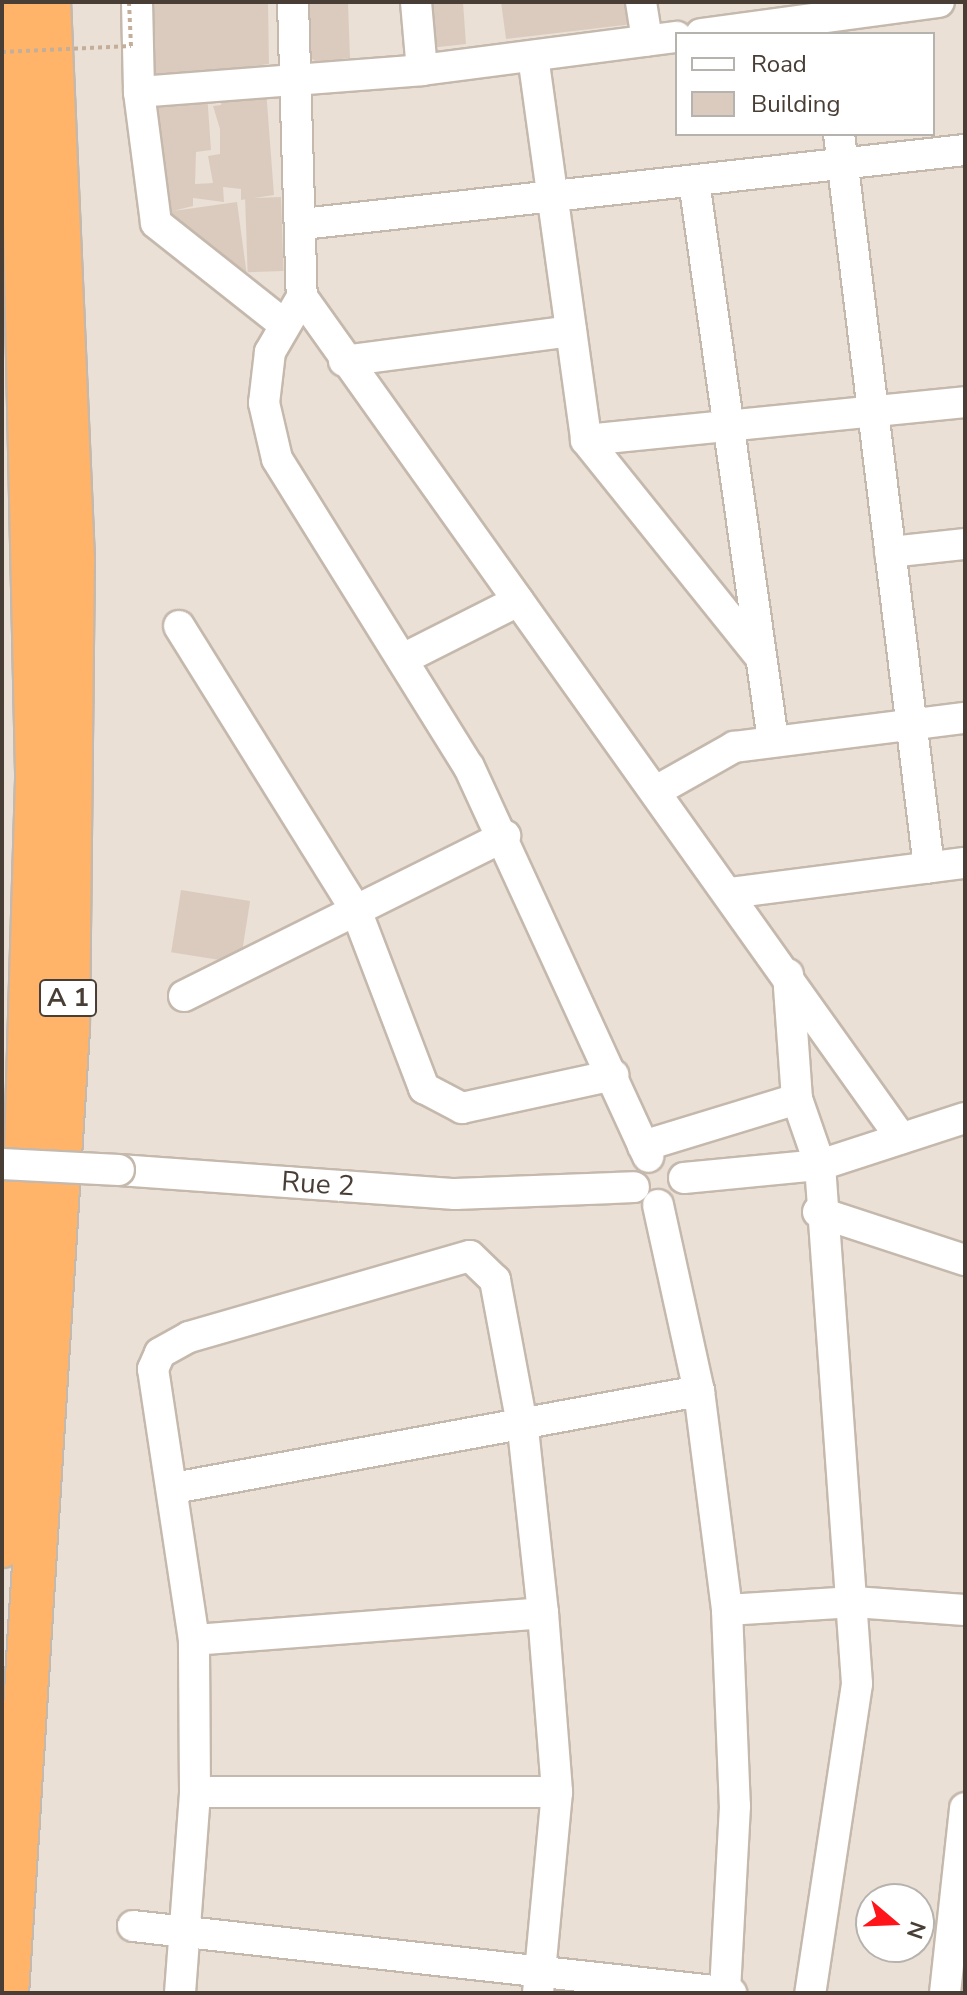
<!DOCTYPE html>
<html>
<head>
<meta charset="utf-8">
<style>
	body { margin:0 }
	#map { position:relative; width:967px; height:1995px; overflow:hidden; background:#f5efe8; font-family:"Nunito Sans",sans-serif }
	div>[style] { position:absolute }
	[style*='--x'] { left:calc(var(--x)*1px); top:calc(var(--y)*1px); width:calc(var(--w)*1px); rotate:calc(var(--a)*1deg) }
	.residential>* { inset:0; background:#eae0d5 }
	.building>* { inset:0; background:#dbcbbf; transform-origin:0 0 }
	.roads { filter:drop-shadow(2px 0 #c5b8ac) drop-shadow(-2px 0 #c5b8ac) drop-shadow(0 2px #c5b8ac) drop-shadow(0 -2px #c5b8ac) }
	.minor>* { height:30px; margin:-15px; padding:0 15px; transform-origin:15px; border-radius:15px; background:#fff }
	.highway>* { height:42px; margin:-21px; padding:0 21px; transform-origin:21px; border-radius:21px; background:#ffb469 }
	.path-bridge>* { height:4px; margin-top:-2px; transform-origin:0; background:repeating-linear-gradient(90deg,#c5ae99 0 4px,transparent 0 8px) }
	.bridges { filter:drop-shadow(2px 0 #c5b8ac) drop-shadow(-2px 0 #c5b8ac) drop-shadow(0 2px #c5b8ac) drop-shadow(0 -2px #c5b8ac) }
	.minor-bridge>* { height:30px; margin:-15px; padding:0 15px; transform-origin:15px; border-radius:15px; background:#fff }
	span { translate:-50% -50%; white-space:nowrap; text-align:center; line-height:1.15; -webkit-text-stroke:7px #fff; paint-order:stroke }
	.shield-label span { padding:2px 6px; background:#fff; border:2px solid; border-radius:6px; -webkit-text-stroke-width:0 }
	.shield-label { font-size:26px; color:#493e35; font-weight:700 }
	.street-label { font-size:28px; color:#493e35 }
	.frame { position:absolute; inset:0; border:4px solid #493e35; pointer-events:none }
	.legend { position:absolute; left:675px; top:32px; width:260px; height:104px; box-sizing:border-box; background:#fff; border:2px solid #b6b2ae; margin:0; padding:10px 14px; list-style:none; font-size:24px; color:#493e35 }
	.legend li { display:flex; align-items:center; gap:16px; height:40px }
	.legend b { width:40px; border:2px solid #b6b2ae }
	.north { position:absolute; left:855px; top:1883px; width:80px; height:80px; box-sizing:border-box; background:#fff; border:2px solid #b6b2ae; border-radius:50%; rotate:109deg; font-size:22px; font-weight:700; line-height:32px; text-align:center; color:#493e35 }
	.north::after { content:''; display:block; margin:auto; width:28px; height:36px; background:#ff1519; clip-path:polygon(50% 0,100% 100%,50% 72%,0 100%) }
</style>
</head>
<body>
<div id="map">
	<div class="residential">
		<i style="clip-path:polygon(evenodd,2px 2px,965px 2px,965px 1993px,2px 1993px,2px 2px,677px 34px,933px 34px,933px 134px,677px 134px,677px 34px,2px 2px,871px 1899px,919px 1899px,919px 1947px,871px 1947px,871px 1899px)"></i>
	</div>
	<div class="building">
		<i style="clip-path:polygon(142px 2px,268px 2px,269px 64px,144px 80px)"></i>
		<i style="clip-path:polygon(304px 2px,348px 2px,350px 58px,317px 62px,307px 56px)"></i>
		<i style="clip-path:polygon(422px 2px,463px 2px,466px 44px,430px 48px)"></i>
		<i style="clip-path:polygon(501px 2px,630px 2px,633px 24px,506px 39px)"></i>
		<i style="clip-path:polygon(266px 89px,274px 195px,241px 200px,241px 189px,223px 187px,224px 202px,193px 198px,193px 206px,173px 211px,237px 202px,247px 276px,232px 278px,167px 213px,147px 100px,207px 93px,211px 150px,196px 152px,195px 184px,213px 183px,208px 156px,220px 154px,220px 129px,213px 106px,221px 105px,222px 95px)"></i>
		<i style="left:281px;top:197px;width:74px;height:36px;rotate:88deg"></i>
		<i style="left:181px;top:890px;width:70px;height:63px;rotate:9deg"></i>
	</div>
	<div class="roads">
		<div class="minor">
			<i style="--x:137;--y:2;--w:90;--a:88.7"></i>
			<i style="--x:139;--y:92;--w:132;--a:82.6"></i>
			<i style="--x:156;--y:223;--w:161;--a:38.4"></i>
			<i style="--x:293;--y:2;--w:295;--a:88.3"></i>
			<i style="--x:302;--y:297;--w:1033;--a:54.54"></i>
			<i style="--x:416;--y:2;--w:68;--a:85"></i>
			<i style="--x:641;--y:2;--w:39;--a:81"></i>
			<i style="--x:701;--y:34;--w:240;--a:-7.7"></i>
			<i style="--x:533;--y:56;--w:388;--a:82.1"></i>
			<i style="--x:586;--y:440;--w:276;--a:51.2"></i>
			<i style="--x:139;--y:92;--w:284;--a:-4.4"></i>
			<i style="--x:422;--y:70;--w:257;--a:-7.4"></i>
			<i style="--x:839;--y:134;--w:739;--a:83"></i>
			<i style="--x:694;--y:181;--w:565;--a:81.96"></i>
			<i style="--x:303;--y:224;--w:666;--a:-6.38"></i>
			<i style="--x:302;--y:297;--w:64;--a:120.2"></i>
			<i style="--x:270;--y:352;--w:51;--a:96.7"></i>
			<i style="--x:264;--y:403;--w:57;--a:76.9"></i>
			<i style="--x:277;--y:459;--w:363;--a:58.1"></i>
			<i style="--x:469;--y:767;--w:429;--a:65.3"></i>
			<i style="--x:344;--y:361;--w:229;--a:-7.5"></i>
			<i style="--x:586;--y:440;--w:381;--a:-5.7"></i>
			<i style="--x:890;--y:552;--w:75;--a:-6.1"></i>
			<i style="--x:179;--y:626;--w:335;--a:58.1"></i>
			<i style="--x:356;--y:910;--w:191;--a:69.1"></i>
			<i style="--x:424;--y:1088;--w:43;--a:27.8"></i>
			<i style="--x:462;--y:1108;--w:155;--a:-12.3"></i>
			<i style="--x:405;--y:658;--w:127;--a:-26.8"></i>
			<i style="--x:656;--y:791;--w:90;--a:-29.4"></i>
			<i style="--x:734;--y:747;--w:233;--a:-7.2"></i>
			<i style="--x:730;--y:893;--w:237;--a:-7.3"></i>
			<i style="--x:184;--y:996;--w:359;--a:-26.5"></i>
			<i style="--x:797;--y:1099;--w:70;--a:70.8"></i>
			<i style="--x:820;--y:1165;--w:520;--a:85.92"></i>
			<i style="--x:857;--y:1684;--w:313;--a:98.6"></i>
			<i style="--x:643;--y:1146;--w:161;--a:-17"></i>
			<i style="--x:797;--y:1099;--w:125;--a:-94.1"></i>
			<i style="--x:119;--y:1170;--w:337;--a:4.1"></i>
			<i style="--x:455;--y:1194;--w:179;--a:-2.2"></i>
			<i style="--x:684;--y:1178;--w:137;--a:-5.5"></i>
			<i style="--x:820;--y:1165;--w:152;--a:-18"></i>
			<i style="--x:658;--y:1205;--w:190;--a:77.6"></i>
			<i style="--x:699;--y:1391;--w:221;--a:82.7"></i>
			<i style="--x:727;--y:1610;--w:196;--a:87.7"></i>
			<i style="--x:735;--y:1806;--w:187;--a:93.1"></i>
			<i style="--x:818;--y:1212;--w:155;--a:18.1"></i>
			<i style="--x:174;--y:1488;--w:534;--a:-10.47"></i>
			<i style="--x:727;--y:1610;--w:127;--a:-3.6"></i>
			<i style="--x:854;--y:1602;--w:111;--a:4.1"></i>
			<i style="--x:194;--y:1640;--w:350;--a:-4.4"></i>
			<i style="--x:195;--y:1792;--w:362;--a:0"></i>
			<i style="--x:133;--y:1926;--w:602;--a:6.39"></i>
			<i style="--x:180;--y:1993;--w:202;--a:-85.7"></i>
			<i style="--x:195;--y:1792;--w:152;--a:-90.4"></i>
			<i style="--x:194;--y:1640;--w:274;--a:-98.6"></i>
			<i style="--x:153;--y:1369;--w:17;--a:-66"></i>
			<i style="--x:160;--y:1353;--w:33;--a:-29"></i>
			<i style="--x:189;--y:1337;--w:292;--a:-16.1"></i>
			<i style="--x:470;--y:1256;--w:35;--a:44"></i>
			<i style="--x:495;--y:1280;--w:152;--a:79.4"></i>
			<i style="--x:523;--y:1429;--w:185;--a:83.8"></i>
			<i style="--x:543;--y:1613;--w:180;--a:85.5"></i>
			<i style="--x:557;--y:1792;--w:202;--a:95.4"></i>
			<i style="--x:945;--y:1993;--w:186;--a:-83.8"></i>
		</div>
		<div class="highway">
			<i style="--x:2;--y:1546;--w:329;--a:-86.2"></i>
			<i style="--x:24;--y:1218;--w:446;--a:-88.3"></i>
			<i style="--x:37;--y:772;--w:641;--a:-91.25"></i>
			<i style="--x:23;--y:131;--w:129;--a:-94.9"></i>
			<i style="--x:7;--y:1993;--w:967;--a:-86.38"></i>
			<i style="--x:68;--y:1028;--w:468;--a:-89.4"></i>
			<i style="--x:73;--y:560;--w:559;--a:-92.46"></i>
		</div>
	</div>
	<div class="path-bridge">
		<i style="--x:2;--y:52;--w:129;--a:-2.7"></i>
		<i style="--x:131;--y:46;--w:44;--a:-92.6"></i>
	</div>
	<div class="bridges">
		<div class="minor-bridge">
			<i style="--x:2;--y:1164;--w:117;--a:2.9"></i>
		</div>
	</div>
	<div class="shield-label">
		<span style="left:68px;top:998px">A 1</span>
	</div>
	<div class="street-label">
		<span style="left:318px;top:1184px;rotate:4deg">Rue 2</span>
	</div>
	<div class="frame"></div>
	<ul class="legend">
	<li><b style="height:10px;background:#fff"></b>Road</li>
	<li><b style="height:22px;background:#dbcbbf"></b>Building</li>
	</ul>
	<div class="north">N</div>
</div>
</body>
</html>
